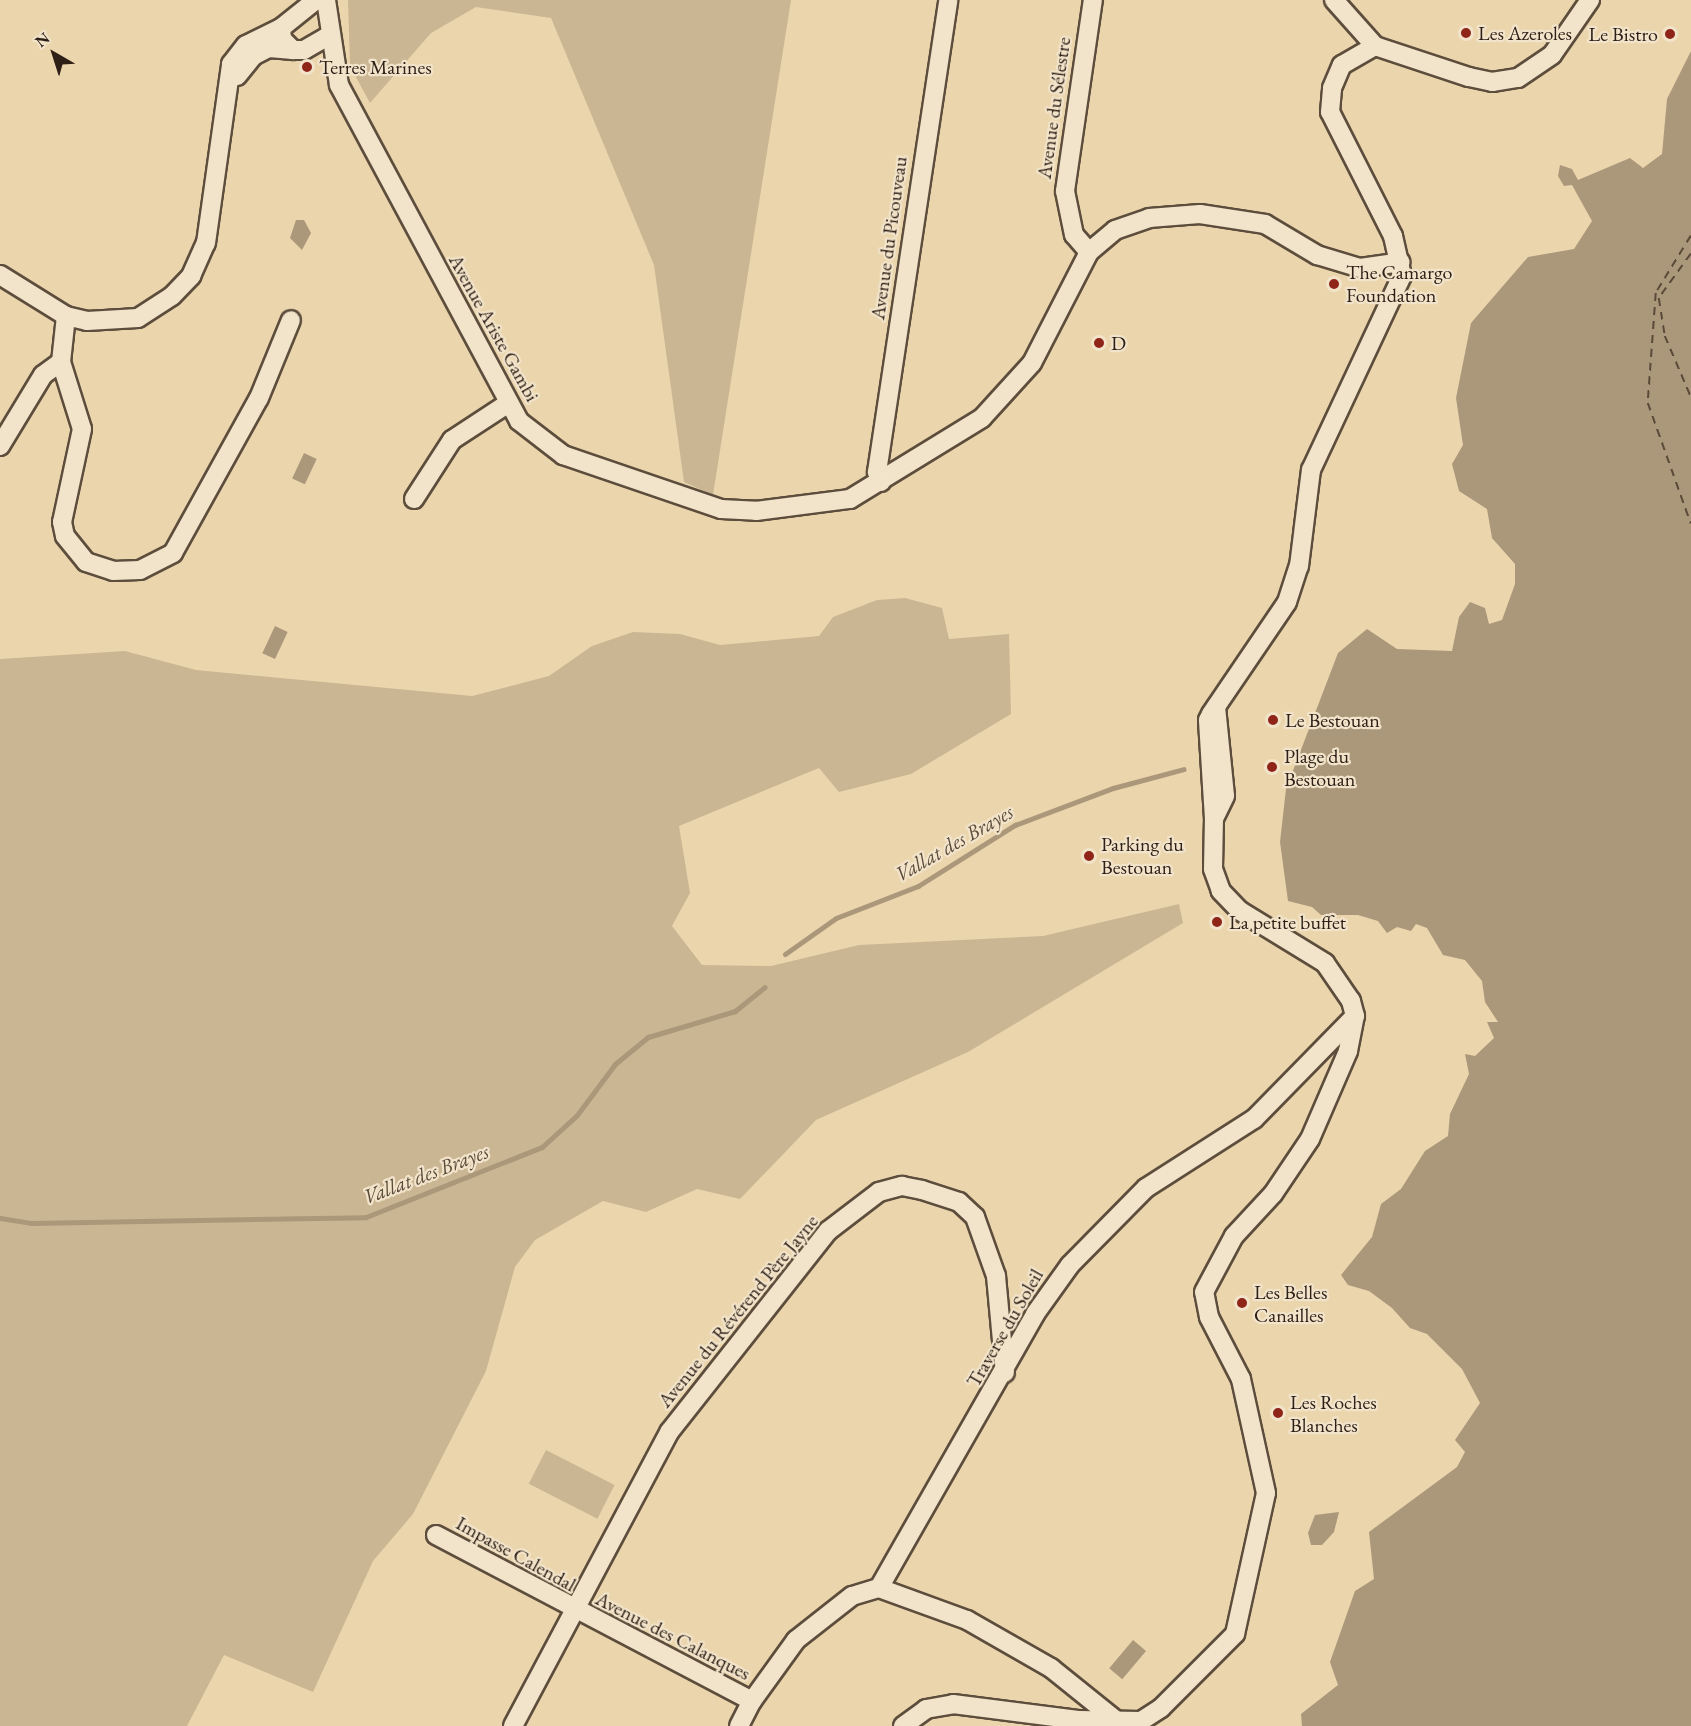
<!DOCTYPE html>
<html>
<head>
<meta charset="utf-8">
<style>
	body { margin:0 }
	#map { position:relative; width:1691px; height:1726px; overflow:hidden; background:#ebd5ad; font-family:"EB Garamond",serif }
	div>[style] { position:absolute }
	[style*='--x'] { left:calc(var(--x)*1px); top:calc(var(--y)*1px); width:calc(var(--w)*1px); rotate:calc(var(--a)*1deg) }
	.green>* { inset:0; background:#cbb694; transform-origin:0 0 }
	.water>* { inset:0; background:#ab977a; transform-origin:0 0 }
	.stream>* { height:5px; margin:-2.5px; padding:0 2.5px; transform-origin:2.5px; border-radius:2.5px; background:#ab977a }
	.ferry>* { height:1.5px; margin-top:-0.75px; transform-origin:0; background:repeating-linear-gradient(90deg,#5a4a3a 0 8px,transparent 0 14px) }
	.roads { filter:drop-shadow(2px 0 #5d4d3c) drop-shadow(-2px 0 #5d4d3c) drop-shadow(0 2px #5d4d3c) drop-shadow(0 -2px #5d4d3c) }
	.minor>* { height:18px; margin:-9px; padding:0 9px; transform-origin:9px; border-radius:9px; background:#f2e4ca }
	.dots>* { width:16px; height:16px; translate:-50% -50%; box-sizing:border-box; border:3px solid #f2e4ca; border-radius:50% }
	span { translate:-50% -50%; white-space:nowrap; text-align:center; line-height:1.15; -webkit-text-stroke:4.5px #f2e4ca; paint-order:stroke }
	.poi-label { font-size:20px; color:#2e2017 }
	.left { translate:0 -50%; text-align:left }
	.right { translate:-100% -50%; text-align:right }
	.street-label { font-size:20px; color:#2e2017 }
	.water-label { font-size:21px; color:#5a4a3a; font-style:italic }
	.north { position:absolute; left:24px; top:24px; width:60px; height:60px; -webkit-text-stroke:4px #f2e4ca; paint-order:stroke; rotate:321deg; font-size:16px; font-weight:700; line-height:24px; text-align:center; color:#2e2017 }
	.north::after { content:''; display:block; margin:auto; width:21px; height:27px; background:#2e2017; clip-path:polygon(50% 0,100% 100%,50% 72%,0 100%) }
</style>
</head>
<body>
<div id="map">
	<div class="green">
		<i style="clip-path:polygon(348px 0,791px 0,713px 495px,684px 482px,654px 265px,551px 18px,476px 7px,431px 33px,370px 103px,350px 66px)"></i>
		<i style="clip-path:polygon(905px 598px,942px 608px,949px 639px,1009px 634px,1011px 714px,911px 774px,839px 792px,819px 768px,679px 826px,690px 893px,672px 926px,702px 965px,771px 966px,859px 945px,1043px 936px,1179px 904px,1183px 923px,968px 1052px,816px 1120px,740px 1199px,697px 1189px,646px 1212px,603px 1201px,535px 1240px,515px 1267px,486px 1371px,413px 1514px,373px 1561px,313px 1692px,224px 1655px,187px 1726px,0 1726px,0 659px,125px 651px,196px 670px,472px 696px,549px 676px,592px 646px,633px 632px,680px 634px,720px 645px,819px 636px,833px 617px,877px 600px)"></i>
		<i style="left:546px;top:1450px;width:77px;height:38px;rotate:27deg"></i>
	</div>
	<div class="water">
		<i style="clip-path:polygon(1691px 51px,1691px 1726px,1302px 1726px,1301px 1714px,1338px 1685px,1330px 1662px,1355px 1591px,1374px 1579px,1369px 1532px,1457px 1467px,1465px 1452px,1455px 1440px,1480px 1403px,1462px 1369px,1427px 1334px,1410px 1328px,1392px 1308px,1369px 1291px,1348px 1285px,1341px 1275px,1372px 1237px,1381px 1204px,1401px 1189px,1425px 1151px,1448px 1136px,1450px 1114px,1469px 1074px,1465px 1054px,1475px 1056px,1494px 1038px,1487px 1022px,1498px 1022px,1485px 1002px,1482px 981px,1465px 960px,1443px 955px,1427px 928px,1416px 924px,1411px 931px,1397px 927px,1387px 933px,1378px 921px,1358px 915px,1321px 915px,1312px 907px,1288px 901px,1280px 842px,1286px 789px,1338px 653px,1367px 629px,1397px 649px,1452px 651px,1459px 617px,1470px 602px,1485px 608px,1489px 624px,1502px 620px,1515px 584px,1515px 564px,1492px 538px,1487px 509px,1459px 491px,1452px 464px,1463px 445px,1456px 398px,1471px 323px,1528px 257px,1574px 249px,1592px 221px,1572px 185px,1564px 186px,1558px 176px,1560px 165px,1572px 169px,1578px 180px,1630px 158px,1643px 168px,1662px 154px,1667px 99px)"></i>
		<i style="clip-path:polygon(296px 220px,304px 220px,311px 233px,302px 250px,290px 238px)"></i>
		<i style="left:304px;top:453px;width:14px;height:28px;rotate:25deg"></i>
		<i style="left:275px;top:626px;width:14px;height:30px;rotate:25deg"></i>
		<i style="clip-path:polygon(1339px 1512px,1334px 1532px,1322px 1545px,1311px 1545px,1308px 1533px,1315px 1515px)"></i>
		<i style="left:1133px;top:1640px;width:17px;height:37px;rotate:40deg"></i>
	</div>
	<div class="stream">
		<i style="--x:785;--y:954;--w:62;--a:-35.2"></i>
		<i style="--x:836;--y:918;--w:88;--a:-21.3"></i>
		<i style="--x:918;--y:886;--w:115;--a:-32.2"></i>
		<i style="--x:1015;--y:825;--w:105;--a:-20.7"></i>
		<i style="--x:1113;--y:788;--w:73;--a:-15"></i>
		<i style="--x:0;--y:1218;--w:31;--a:9"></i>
		<i style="--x:31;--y:1223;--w:335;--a:-1"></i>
		<i style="--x:366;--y:1217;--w:189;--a:-21.7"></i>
		<i style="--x:542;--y:1147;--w:47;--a:-42.4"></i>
		<i style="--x:577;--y:1115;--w:64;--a:-53.3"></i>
		<i style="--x:615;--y:1064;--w:43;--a:-39.3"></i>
		<i style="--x:648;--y:1037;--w:91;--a:-16.6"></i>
		<i style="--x:735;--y:1011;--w:38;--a:-39"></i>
	</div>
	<div class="ferry">
		<i style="--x:1691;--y:236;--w:67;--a:121.6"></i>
		<i style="--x:1656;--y:293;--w:110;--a:94.2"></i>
		<i style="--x:1648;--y:403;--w:128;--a:70.4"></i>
		<i style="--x:1691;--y:254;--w:54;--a:126"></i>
		<i style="--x:1659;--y:298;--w:38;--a:81"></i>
		<i style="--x:1665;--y:336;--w:66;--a:66.9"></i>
	</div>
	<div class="roads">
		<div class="minor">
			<i style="--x:316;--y:0;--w:45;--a:141.3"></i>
			<i style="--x:281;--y:28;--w:11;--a:85"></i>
			<i style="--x:282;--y:39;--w:16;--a:45"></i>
			<i style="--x:293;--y:50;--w:11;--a:0"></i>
			<i style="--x:304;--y:50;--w:30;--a:-30"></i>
			<i style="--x:326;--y:0;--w:86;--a:81.3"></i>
			<i style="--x:339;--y:85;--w:381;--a:61.8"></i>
			<i style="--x:519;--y:421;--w:56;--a:37.7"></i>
			<i style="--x:563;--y:455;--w:167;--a:18.9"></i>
			<i style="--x:721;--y:509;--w:35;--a:3"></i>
			<i style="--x:756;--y:511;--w:95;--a:-7.3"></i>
			<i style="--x:850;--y:499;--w:155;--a:-31.5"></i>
			<i style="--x:982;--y:418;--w:74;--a:-47.7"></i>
			<i style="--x:1032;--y:363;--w:125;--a:-62.8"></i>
			<i style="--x:1089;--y:252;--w:34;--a:-40"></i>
			<i style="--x:1115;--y:230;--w:36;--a:-19"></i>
			<i style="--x:1149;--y:218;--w:51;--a:-4.5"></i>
			<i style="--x:1200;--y:214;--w:66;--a:8.7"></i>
			<i style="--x:1265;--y:224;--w:61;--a:30.8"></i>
			<i style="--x:1317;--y:255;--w:45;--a:16.8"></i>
			<i style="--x:1360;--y:268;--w:41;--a:-8.3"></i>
			<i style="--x:1334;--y:0;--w:62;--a:48.3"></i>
			<i style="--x:237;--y:76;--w:26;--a:-51"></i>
			<i style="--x:253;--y:56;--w:18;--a:-27"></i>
			<i style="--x:269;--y:48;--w:24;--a:5"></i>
			<i style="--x:1089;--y:252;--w:23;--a:-131"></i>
			<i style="--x:1074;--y:235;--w:45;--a:-101.6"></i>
			<i style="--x:1065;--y:191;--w:193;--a:-81.7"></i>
			<i style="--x:0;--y:275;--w:78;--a:31.8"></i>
			<i style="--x:66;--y:316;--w:22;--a:13"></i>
			<i style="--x:87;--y:321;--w:51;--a:-3.4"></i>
			<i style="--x:138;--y:318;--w:40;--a:-32.9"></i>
			<i style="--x:172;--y:296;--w:28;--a:-46"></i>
			<i style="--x:191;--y:276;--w:36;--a:-66"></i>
			<i style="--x:206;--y:243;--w:181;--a:-82"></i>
			<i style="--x:231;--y:64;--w:24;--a:-52"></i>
			<i style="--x:246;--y:45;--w:39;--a:-26"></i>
			<i style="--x:66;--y:316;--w:46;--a:96.2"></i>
			<i style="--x:61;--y:362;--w:70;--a:72.6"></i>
			<i style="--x:82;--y:429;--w:95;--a:102.1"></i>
			<i style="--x:62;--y:522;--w:14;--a:78"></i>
			<i style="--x:65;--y:536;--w:33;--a:51"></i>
			<i style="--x:86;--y:562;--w:28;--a:18"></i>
			<i style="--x:113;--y:571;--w:27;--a:-2"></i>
			<i style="--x:140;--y:570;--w:37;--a:-27"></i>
			<i style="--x:173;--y:553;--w:177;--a:-61"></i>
			<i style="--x:259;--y:398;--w:84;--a:-67.7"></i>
			<i style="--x:0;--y:446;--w:83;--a:-58.8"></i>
			<i style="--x:43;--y:375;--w:22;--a:-36"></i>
			<i style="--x:881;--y:482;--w:11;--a:-112"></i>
			<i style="--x:877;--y:472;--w:477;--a:-81.4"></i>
			<i style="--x:414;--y:499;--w:70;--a:-57.2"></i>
			<i style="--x:452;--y:440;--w:66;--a:-33.2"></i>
			<i style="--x:1216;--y:707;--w:89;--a:84.2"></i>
			<i style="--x:1225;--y:796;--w:25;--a:116"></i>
			<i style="--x:1214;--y:819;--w:99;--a:-93.5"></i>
			<i style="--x:1208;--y:720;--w:7;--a:-63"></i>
			<i style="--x:1211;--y:714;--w:135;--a:-55.8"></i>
			<i style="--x:1287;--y:602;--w:38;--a:-72"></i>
			<i style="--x:1299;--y:566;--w:97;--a:-82.9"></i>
			<i style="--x:1311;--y:470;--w:214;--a:-64.9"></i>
			<i style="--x:1402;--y:276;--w:41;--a:-102.7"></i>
			<i style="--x:1393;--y:236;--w:139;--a:-116.9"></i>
			<i style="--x:1330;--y:112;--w:24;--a:-85"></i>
			<i style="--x:1332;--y:88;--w:25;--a:-67"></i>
			<i style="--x:1342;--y:65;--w:38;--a:-30"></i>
			<i style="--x:1375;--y:46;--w:99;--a:18.3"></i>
			<i style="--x:1469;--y:77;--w:24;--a:12"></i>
			<i style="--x:1492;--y:82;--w:26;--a:-9"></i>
			<i style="--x:1518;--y:78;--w:41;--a:-34.1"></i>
			<i style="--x:1552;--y:55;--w:67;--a:-55.4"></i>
			<i style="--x:436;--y:1535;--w:357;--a:27.7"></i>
			<i style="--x:752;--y:1701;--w:75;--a:-54.2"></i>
			<i style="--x:796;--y:1640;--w:71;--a:-38.2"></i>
			<i style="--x:852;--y:1596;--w:28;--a:-17"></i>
			<i style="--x:879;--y:1588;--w:94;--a:20"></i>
			<i style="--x:967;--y:1620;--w:97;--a:29.7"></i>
			<i style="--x:1051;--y:1668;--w:85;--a:38.8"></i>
			<i style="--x:879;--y:1588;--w:315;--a:-60.3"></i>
			<i style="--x:1035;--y:1314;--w:60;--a:-54.5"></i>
			<i style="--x:1070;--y:1265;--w:108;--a:-45.4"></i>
			<i style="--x:1146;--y:1188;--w:128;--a:-32.6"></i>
			<i style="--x:1254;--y:1119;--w:144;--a:-45.6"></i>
			<i style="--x:513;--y:1726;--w:334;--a:-62"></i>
			<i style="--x:670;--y:1431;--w:255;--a:-51.7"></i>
			<i style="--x:828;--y:1231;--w:64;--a:-37.4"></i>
			<i style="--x:879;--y:1192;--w:24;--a:-15"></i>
			<i style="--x:902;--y:1186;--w:20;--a:11"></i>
			<i style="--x:922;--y:1190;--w:39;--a:18"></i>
			<i style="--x:959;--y:1202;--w:22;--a:43"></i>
			<i style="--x:975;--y:1217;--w:63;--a:70.4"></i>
			<i style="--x:996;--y:1276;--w:97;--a:84.7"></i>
			<i style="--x:739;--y:1726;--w:28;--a:-63"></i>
			<i style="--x:903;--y:1726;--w:29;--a:-36"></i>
			<i style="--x:926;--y:1709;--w:27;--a:-10"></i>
			<i style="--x:953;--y:1704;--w:126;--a:7.3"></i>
			<i style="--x:1078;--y:1720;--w:63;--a:0.9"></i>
			<i style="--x:1141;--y:1721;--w:24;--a:-33"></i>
			<i style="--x:1161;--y:1708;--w:105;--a:-45"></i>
			<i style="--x:1235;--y:1634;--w:144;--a:-77.6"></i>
			<i style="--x:1266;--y:1493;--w:117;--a:-102.4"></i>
			<i style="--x:1241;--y:1379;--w:70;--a:-117.3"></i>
			<i style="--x:1209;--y:1317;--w:25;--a:-101"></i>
			<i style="--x:1204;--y:1292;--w:64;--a:-61.8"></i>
			<i style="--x:1234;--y:1236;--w:57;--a:-47.1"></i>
			<i style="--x:1273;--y:1194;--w:66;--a:-56.1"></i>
			<i style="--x:1310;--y:1139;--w:96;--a:-66.6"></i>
			<i style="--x:1348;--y:1051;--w:36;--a:-79"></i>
			<i style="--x:1355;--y:1016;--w:16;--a:-105"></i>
			<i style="--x:1351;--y:1001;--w:46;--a:-124.4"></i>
			<i style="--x:1325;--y:963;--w:100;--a:-148.5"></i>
			<i style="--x:1240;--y:911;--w:28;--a:-134"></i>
			<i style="--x:1221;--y:891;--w:23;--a:-110"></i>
			<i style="--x:1213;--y:869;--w:50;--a:-88.9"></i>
		</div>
	</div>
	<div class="dots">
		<i style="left:1466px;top:33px;background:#8f2418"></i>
		<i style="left:1670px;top:34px;background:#8f2418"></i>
		<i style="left:307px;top:67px;background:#8f2418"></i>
		<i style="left:1334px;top:284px;background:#8f2418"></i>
		<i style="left:1099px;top:343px;background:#8f2418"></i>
		<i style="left:1273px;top:720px;background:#8f2418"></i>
		<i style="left:1272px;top:767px;background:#8f2418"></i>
		<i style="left:1089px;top:856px;background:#8f2418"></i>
		<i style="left:1217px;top:922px;background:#8f2418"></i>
		<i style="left:1242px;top:1303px;background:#8f2418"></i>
		<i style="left:1278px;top:1413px;background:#8f2418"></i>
	</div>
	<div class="poi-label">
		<span class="left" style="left:1478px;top:33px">Les Azeroles</span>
		<span class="right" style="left:1658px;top:34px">Le Bistro</span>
		<span class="left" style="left:319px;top:67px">Terres Marines</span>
		<span class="left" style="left:1346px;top:284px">The Camargo<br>Foundation</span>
		<span class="left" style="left:1111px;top:343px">D</span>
		<span class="left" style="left:1285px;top:720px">Le Bestouan</span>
		<span class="left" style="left:1284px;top:768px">Plage du<br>Bestouan</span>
		<span class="left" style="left:1101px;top:856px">Parking du<br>Bestouan</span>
		<span class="left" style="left:1229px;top:922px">La petite buffet</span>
		<span class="left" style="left:1254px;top:1304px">Les Belles<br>Canailles</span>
		<span class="left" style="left:1290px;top:1414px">Les Roches<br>Blanches</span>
	</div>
	<div class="street-label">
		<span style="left:1054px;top:108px;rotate:-82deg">Avenue du Sélestre</span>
		<span style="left:889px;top:238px;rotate:-82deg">Avenue du Picouveau</span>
		<span style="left:494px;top:328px;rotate:61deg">Avenue Ariste Gambi</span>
		<span style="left:738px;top:1311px;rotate:-51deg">Avenue du Révérend Père Jayne</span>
		<span style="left:1005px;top:1328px;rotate:-60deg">Traverse du Soleil</span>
		<span style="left:516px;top:1554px;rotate:29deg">Impasse Calendal</span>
		<span style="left:673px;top:1636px;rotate:27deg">Avenue des Calanques</span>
	</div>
	<div class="water-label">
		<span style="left:954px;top:843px;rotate:-30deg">Vallat des Brayes</span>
		<span style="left:426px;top:1174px;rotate:-21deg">Vallat des Brayes</span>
	</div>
	<div class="north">N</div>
</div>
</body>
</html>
